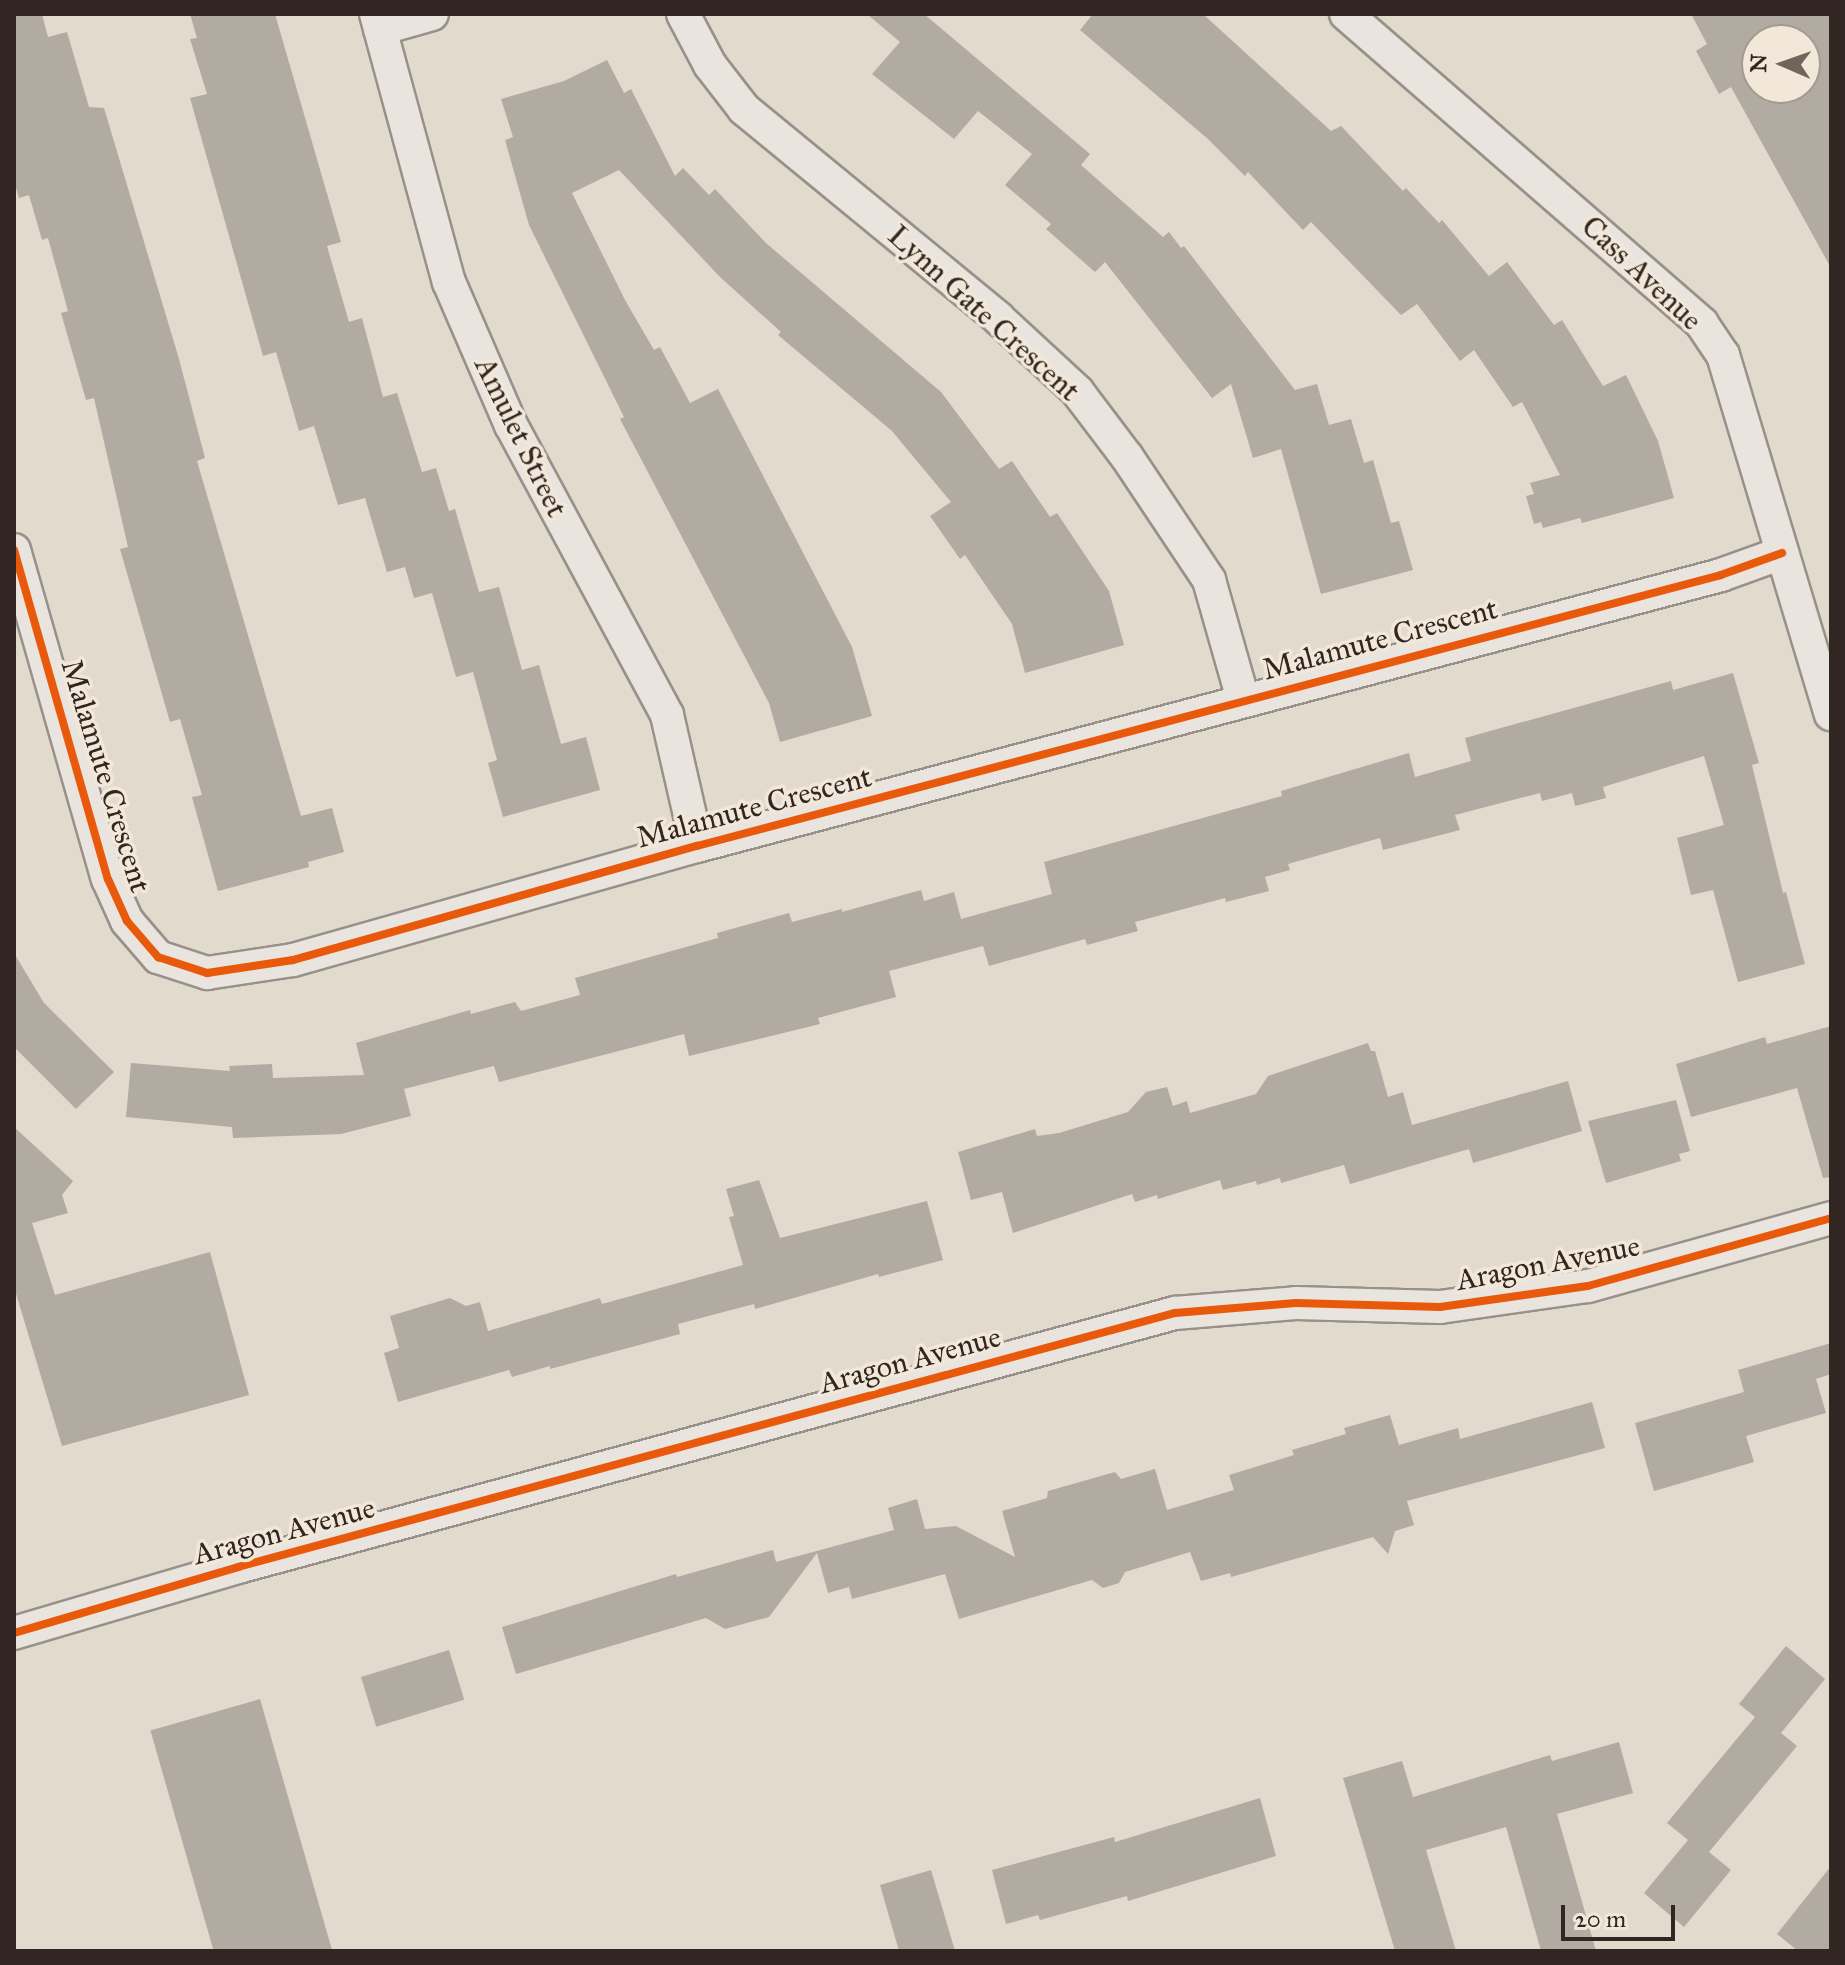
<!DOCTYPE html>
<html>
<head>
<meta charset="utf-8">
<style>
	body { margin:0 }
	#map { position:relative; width:1845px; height:1965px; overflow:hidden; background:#e2dacd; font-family:"IM FELL Great Primer",serif }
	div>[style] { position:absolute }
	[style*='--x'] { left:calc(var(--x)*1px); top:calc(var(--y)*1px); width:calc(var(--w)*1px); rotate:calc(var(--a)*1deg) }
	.building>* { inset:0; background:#b1aba2; transform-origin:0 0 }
	.roads { filter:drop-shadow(2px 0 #979189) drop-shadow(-2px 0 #979189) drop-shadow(0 2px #979189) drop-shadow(0 -2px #979189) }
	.street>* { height:32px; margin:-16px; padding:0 16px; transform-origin:16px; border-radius:16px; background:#e9e4de }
	.cycleway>* { height:8px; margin:-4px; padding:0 4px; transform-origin:4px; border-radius:4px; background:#e8590c }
	span { translate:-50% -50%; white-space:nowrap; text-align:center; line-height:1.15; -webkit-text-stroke:7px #f2e8d9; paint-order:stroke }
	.street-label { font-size:30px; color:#312621 }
	.frame { position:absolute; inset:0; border:16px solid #312621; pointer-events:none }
	.north { position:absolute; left:1741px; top:24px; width:80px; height:80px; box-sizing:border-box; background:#f2e8d9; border:2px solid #a59a8f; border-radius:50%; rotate:272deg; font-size:22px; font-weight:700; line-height:32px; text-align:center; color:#312621 }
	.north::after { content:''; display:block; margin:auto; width:28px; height:36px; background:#6f655d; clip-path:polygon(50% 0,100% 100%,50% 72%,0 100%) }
	.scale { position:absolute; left:1561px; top:1905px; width:114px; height:36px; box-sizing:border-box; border:4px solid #312621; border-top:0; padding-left:10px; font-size:24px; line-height:28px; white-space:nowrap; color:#312621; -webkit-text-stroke:6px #f2e8d9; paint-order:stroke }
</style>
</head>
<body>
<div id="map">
	<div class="building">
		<i style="clip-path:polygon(14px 14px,42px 14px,48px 37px,67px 32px,89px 107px,104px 108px,179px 359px,205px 458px,197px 461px,301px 816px,332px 808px,344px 852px,308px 862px,309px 867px,218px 891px,192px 797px,202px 795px,180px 719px,170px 722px,120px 549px,128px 547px,94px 398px,86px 400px,61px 313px,68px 311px,48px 238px,42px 240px,29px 195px,19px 198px,14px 181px)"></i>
		<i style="clip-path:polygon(190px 14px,275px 14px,341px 242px,327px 246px,349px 322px,362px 318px,383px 397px,397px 393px,422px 472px,436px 468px,449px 511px,455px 509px,479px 592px,499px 587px,522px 670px,539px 665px,561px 744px,586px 737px,600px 790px,503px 817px,488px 763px,497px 760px,473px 672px,456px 677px,432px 593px,414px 598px,405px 567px,387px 572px,365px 498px,338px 505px,314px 426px,299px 431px,276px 352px,263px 356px,190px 98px,207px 94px,190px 39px,197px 38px)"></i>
		<i style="clip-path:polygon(867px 14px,924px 14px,1090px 154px,1081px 165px,1163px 237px,1169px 232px,1181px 248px,1184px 246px,1295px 390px,1317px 384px,1329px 425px,1351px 419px,1364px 463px,1373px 460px,1391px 523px,1399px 521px,1413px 570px,1321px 594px,1281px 449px,1253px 458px,1231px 384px,1212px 398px,1105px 262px,1095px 272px,1046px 229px,1051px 224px,1005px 185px,1032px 154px,978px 111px,954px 139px,872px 74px,900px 42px)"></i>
		<i style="clip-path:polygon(1093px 14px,1203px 14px,1331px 131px,1341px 126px,1403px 191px,1406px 188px,1439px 223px,1442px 220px,1489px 276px,1507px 262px,1554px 325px,1562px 320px,1603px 386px,1626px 375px,1658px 441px,1674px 498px,1582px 523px,1580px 518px,1543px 528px,1541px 522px,1534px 524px,1526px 496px,1534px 494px,1530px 483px,1560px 475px,1522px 402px,1513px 407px,1474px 350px,1460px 361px,1417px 304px,1401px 315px,1311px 222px,1303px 230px,1248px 172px,1245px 176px,1208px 139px,1080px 30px)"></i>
		<i style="clip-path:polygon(evenodd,1691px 14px,1831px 14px,1831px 268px,1731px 87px,1719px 94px,1696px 51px,1707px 44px,1691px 14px,1757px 40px,1805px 40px,1805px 88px,1757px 88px,1757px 40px)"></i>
		<i style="clip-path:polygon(607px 60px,624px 93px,631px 89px,675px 176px,683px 168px,709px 195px,715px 189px,766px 243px,941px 392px,999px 469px,1012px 461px,1050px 517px,1057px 513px,1109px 591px,1124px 645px,1025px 673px,1012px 624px,965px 555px,960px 559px,930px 516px,951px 502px,892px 431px,778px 335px,781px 332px,720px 277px,619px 170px,572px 193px,625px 300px,654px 350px,660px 347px,690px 403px,718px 389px,852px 647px,872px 716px,780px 742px,769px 703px,620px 419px,624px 417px,529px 225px,505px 140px,513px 137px,501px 99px,564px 81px)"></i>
		<i style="clip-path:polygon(1733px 673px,1759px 763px,1752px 765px,1783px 893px,1786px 892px,1805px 964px,1738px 982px,1713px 890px,1691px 895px,1677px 838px,1724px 825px,1704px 756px,1603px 787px,1606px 798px,1575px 806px,1572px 793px,1542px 801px,1540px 793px,1455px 815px,1460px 830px,1383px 850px,1380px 838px,1288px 864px,1290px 870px,1265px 877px,1269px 891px,1226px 902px,1225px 898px,1135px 922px,1138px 931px,1087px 945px,1085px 939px,989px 966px,983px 946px,889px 971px,896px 997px,818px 1018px,820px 1024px,689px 1056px,684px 1034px,499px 1082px,494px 1066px,404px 1089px,411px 1116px,341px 1134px,233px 1138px,232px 1127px,126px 1117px,131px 1063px,230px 1071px,229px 1066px,272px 1064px,273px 1078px,364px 1075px,356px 1043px,470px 1010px,471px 1014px,515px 1002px,521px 1011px,580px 995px,575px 978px,718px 938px,717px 933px,789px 913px,792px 922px,842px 909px,842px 912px,921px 890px,924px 901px,954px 892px,961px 919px,1052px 894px,1044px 862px,1282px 796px,1281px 791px,1409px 753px,1415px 777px,1471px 761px,1465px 738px,1671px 681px,1673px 690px)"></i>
		<i style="clip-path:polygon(14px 953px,44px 1003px,114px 1072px,76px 1109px,14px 1047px)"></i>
		<i style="clip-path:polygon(1831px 1026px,1831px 1177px,1823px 1178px,1797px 1088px,1691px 1117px,1676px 1064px,1765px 1037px,1767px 1044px)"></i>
		<i style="clip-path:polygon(1368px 1043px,1371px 1051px,1375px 1051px,1388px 1097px,1403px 1092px,1412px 1125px,1568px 1081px,1582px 1131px,1473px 1163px,1469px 1149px,1350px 1184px,1344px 1165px,1281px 1183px,1280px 1178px,1257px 1185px,1256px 1181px,1223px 1190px,1220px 1180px,1158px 1199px,1157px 1195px,1135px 1202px,1132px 1194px,1013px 1233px,1002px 1192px,971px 1200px,958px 1152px,1035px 1129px,1037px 1136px,1059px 1133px,1128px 1112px,1146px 1092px,1167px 1087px,1173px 1106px,1187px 1101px,1190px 1113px,1256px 1094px,1268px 1076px)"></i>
		<i style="clip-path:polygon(1676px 1100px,1690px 1151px,1679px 1154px,1681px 1161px,1606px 1183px,1588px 1121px)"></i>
		<i style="clip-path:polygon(14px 1127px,73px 1181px,62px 1195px,68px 1213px,32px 1223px,55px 1295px,210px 1252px,249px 1395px,62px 1446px,14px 1287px)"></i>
		<i style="clip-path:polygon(759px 1180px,780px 1238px,927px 1201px,943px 1260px,879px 1277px,878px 1274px,755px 1309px,754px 1304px,678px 1324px,680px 1334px,550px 1369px,550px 1366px,512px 1377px,509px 1370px,398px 1402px,384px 1353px,399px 1348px,390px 1316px,450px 1298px,466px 1306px,480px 1302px,488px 1331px,600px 1298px,602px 1304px,743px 1265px,729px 1217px,734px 1216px,726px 1189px)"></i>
		<i style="clip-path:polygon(1831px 1343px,1831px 1374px,1816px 1379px,1826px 1413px,1746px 1436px,1754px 1462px,1654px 1491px,1635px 1423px,1744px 1392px,1738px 1370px)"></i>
		<i style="clip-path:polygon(1592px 1402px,1605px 1448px,1407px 1501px,1414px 1525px,1395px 1531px,1388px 1554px,1373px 1537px,1231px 1577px,1230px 1573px,1201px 1581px,1190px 1552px,1125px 1572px,1119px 1583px,1103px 1588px,1092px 1580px,959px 1619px,945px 1574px,852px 1599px,849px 1587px,828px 1593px,817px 1553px,769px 1617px,725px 1629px,706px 1618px,516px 1674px,502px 1627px,676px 1574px,677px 1577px,773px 1550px,776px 1562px,894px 1530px,888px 1508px,917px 1499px,925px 1529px,956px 1526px,1015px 1557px,1002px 1511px,1047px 1498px,1048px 1491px,1115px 1472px,1121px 1479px,1155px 1469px,1167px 1510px,1234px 1490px,1229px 1475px,1294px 1455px,1292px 1450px,1346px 1434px,1344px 1428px,1390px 1415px,1399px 1445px,1458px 1428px,1460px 1439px)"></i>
		<i style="clip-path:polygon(1786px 1646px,1825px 1679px,1781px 1733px,1797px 1746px,1709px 1852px,1731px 1870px,1684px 1927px,1644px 1893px,1688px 1840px,1667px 1823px,1755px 1717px,1739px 1704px)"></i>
		<i style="left:449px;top:1650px;width:52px;height:92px;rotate:73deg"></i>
		<i style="left:260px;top:1699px;width:262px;height:114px;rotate:74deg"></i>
		<i style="clip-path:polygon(1619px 1742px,1633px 1793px,1557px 1814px,1596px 1951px,1541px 1951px,1506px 1827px,1426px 1850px,1456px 1951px,1395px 1951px,1343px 1778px,1402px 1761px,1413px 1797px,1550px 1755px,1552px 1761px)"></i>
		<i style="clip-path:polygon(1260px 1798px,1276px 1856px,1128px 1901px,1127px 1896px,1040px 1920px,1038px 1915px,1006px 1924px,992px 1870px,1114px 1837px,1115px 1842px)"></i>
		<i style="clip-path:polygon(1831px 1866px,1831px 1951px,1798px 1951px,1777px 1934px)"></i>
		<i style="clip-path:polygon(931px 1870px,955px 1951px,899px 1951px,880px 1885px)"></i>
	</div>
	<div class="roads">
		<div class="street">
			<i style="--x:376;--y:14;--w:278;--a:74.8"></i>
			<i style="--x:449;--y:282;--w:156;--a:66.6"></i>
			<i style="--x:511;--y:425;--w:329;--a:61.7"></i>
			<i style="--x:667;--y:715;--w:134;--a:77.1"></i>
			<i style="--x:683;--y:14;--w:58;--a:62.1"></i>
			<i style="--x:710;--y:65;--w:56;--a:52.3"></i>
			<i style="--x:744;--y:109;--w:329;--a:39.4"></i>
			<i style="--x:998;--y:318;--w:108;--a:42.7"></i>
			<i style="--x:1077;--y:391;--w:83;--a:52.9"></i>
			<i style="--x:1127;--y:457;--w:148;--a:56.3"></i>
			<i style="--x:1209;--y:580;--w:124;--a:74.1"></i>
			<i style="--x:1346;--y:14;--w:472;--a:41"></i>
			<i style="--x:1702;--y:324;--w:37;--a:56"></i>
			<i style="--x:1723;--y:355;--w:375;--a:73.3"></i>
			<i style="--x:380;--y:29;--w:54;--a:-16.1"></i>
			<i style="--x:14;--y:550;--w:342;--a:74.1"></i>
			<i style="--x:108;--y:879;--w:46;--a:65.7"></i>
			<i style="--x:127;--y:921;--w:48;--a:49.3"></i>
			<i style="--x:158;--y:957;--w:52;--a:18.1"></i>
			<i style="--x:207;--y:973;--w:87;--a:-8.6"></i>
			<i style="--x:293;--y:960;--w:420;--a:-15.8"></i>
			<i style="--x:697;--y:846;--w:1059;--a:-14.82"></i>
			<i style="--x:1721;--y:575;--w:65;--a:-19.8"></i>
			<i style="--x:14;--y:1633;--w:234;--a:-16.4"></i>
			<i style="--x:238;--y:1567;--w:971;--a:-15.17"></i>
			<i style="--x:1175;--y:1313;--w:121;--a:-4.7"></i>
			<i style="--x:1296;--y:1303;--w:144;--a:1.6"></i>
			<i style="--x:1440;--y:1307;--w:149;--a:-8.1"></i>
			<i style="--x:1588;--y:1286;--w:252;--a:-15.6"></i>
		</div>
	</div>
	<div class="cycleway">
		<i style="--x:14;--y:550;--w:342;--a:74.1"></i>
		<i style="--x:108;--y:879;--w:46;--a:65.7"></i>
		<i style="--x:127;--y:921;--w:48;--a:49.3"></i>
		<i style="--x:158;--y:957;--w:52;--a:18.1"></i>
		<i style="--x:207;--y:973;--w:87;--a:-8.6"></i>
		<i style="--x:293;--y:960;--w:420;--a:-15.8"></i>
		<i style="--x:697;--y:846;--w:1059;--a:-14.82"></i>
		<i style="--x:1721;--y:575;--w:65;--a:-19.8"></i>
		<i style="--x:14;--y:1633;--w:234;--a:-16.4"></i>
		<i style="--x:238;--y:1567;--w:971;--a:-15.17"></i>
		<i style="--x:1175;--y:1313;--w:121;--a:-4.7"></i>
		<i style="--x:1296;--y:1303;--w:144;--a:1.6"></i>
		<i style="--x:1440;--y:1307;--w:149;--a:-8.1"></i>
		<i style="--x:1588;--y:1286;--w:252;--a:-15.6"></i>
	</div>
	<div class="street-label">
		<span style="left:1642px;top:273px;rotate:43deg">Cass Avenue</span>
		<span style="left:984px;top:313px;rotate:42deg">Lynn Gate Crescent</span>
		<span style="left:521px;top:437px;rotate:64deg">Amulet Street</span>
		<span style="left:1380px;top:639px;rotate:-15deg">Malamute Crescent</span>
		<span style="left:106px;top:776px;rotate:73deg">Malamute Crescent</span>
		<span style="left:754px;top:807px;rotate:-15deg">Malamute Crescent</span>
		<span style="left:1548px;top:1263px;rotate:-11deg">Aragon Avenue</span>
		<span style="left:910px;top:1360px;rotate:-15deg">Aragon Avenue</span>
		<span style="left:284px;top:1531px;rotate:-15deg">Aragon Avenue</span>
	</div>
	<div class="frame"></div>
	<div class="north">N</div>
	<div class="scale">20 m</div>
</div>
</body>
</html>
